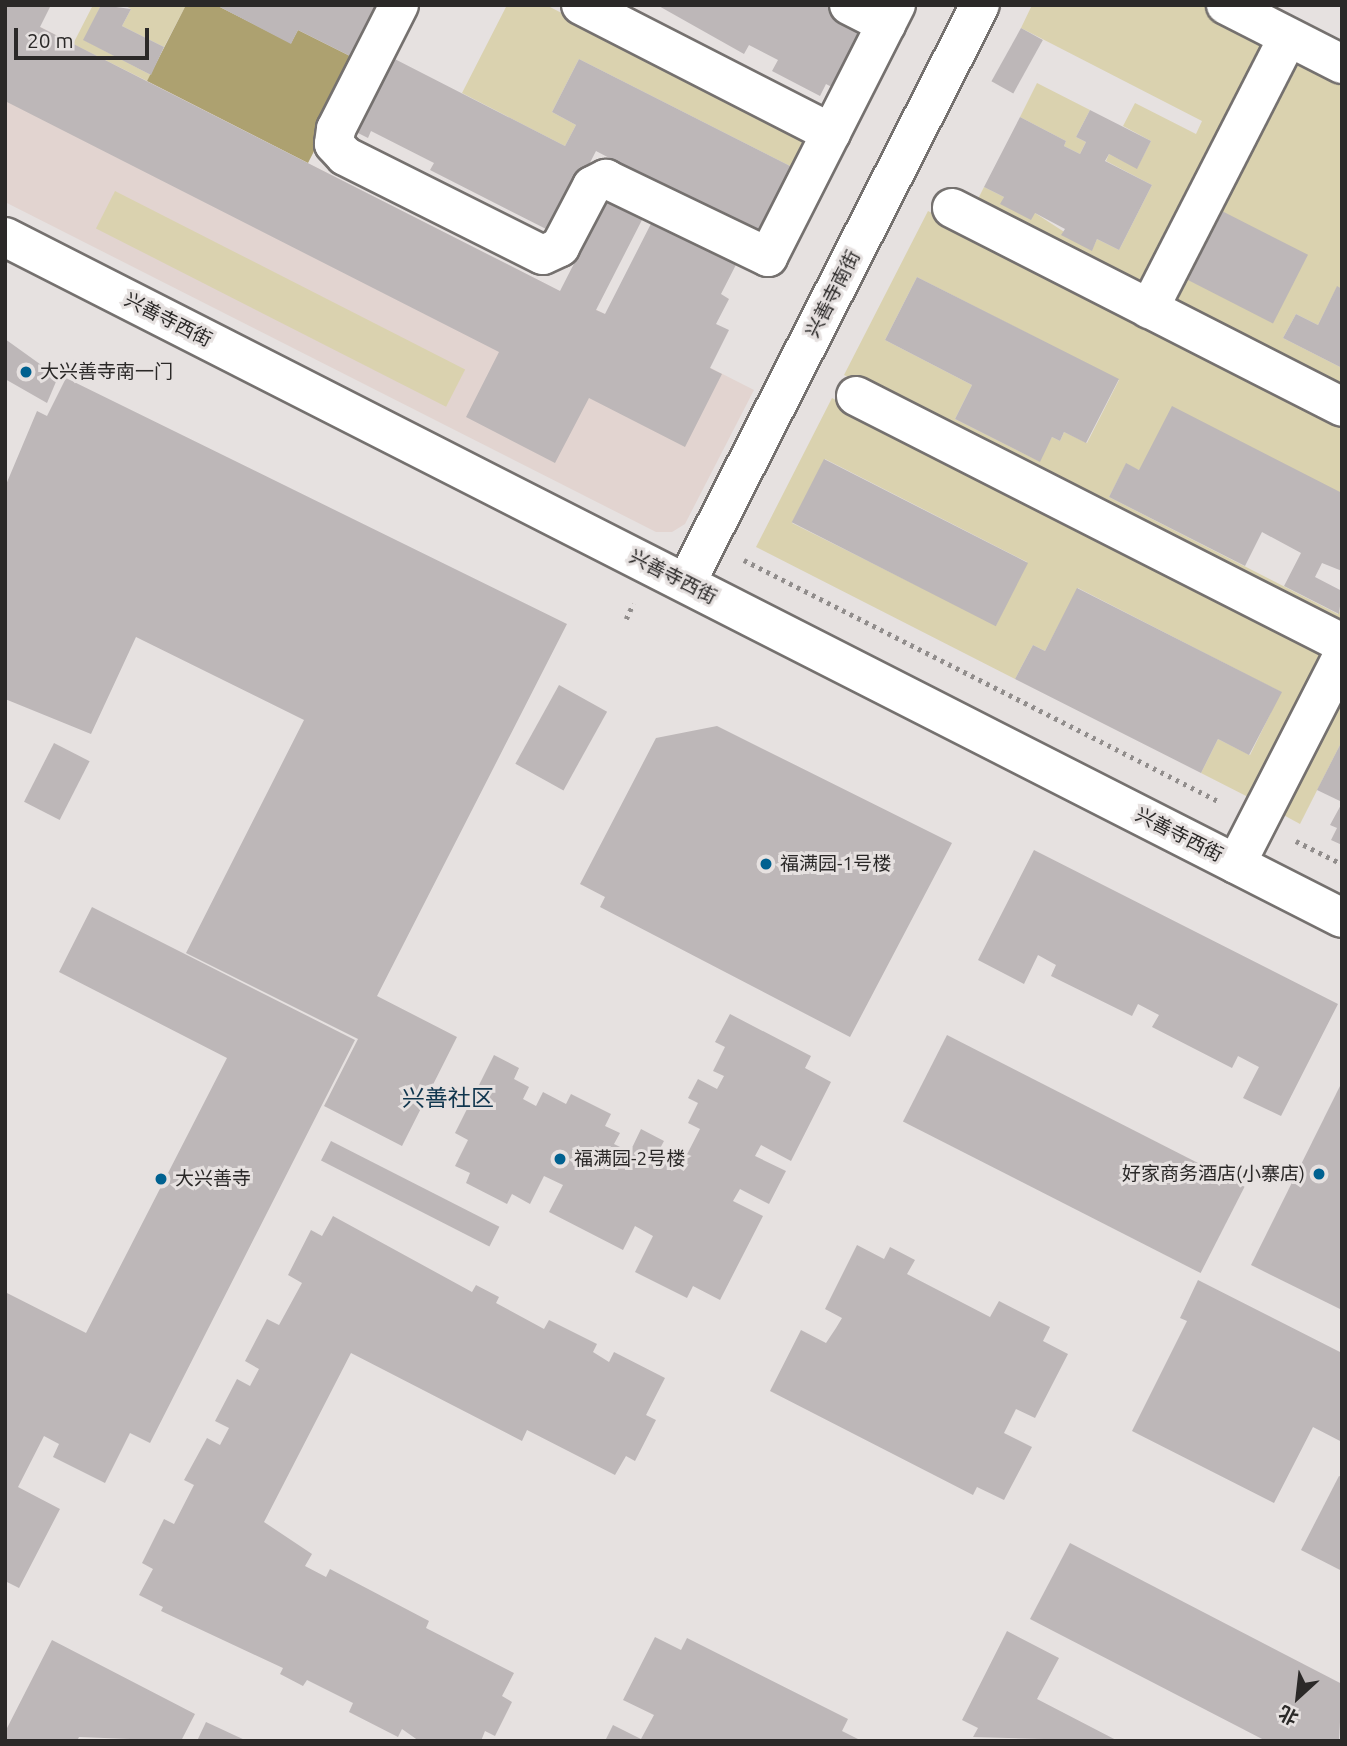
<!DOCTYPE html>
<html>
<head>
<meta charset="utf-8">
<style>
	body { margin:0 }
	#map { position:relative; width:1347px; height:1746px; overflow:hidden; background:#e6e1e0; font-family:Ubuntu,"Noto Sans SC",sans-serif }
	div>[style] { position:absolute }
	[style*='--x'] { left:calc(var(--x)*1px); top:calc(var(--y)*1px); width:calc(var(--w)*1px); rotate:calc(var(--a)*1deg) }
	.built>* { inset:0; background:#e2d4d0 }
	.green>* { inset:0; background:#dad2af; transform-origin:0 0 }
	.forest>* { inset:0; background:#ada170 }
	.building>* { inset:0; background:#bdb7b8; transform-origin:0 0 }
	.path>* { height:4.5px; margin-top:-2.25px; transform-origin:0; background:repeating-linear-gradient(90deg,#918d8c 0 3.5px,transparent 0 8.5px) }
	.roads { filter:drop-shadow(2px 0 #75716f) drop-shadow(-2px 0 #75716f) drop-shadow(0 2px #75716f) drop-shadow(0 -2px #75716f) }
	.minor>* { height:38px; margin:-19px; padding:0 19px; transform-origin:19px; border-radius:19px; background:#fff }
	.dots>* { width:19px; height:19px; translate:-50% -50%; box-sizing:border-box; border:4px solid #e6e1e0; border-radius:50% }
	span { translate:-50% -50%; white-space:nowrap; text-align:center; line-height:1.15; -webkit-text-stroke:6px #e6e1e0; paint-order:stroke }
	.street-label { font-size:19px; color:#2b2928 }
	.poi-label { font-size:19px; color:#2b2928 }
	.left { translate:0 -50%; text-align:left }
	.right { translate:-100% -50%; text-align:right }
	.quarter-label { font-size:23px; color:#10364e }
	.frame { position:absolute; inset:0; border:7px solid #2b2928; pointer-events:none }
	.north { position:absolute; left:1263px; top:1662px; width:70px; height:70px; -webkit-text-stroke:5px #e6e1e0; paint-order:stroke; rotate:207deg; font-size:19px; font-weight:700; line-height:28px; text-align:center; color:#2b2928 }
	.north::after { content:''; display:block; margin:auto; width:24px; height:32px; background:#2b2928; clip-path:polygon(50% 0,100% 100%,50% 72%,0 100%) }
	.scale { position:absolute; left:14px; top:28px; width:135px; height:32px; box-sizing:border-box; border:4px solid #2b2928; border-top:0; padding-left:9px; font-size:21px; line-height:24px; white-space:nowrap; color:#2b2928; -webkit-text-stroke:5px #e6e1e0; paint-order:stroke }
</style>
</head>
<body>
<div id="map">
	<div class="built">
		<i style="clip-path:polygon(5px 9px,754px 390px,685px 524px,672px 532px,656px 532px,5px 202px)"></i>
	</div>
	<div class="green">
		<i style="clip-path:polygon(93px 5px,101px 5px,84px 40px,151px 75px,147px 81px,73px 44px)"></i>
		<i style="clip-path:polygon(124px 5px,186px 5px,164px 47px,122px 26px,131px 9px)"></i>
		<i style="clip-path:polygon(507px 5px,546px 5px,807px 138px,792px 167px,579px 59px,552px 112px,576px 125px,565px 146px,462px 93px)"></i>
		<i style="clip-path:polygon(1032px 5px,1206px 5px,1342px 74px,1342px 289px,1337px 287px,1318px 325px,1296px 314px,1283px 338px,1342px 368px,1342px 392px,975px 205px,984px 187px,1004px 197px,1001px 204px,1035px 213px,1092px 250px,1097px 239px,1119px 250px,1152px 185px,1106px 161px,1109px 154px,1137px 168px,1151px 141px,1123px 126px,1135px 103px,1196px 134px,1202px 121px,1021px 28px)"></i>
		<i style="clip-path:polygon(1037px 83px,1090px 110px,1076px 137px,1086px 142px,1080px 154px,1064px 146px,1066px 141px,1020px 117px)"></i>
		<i style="left:115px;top:191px;width:393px;height:42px;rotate:27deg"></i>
		<i style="clip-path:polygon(evenodd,928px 211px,1342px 422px,1342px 493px,1139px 470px,1126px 464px,1109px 497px,1338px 614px,1342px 608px,1342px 619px,1294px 605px,844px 375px,928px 211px,917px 277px,1119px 380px,1087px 443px,1064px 432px,1060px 441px,1052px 437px,1039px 461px,955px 419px,972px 385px,885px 340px,917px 277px)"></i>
		<i style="clip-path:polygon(evenodd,832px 398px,1318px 648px,1322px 659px,1254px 800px,1201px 773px,1218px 739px,1250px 755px,1281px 692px,1078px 588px,1045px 651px,1033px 645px,1015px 679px,756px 547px,832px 398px,825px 459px,1027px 562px,996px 625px,792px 523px,825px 459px)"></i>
		<i style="clip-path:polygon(1342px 687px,1342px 741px,1300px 824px,1278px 812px)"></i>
	</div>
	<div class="forest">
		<i style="clip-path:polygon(186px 5px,216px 5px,291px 43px,298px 30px,360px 61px,308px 163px,147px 81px)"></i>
	</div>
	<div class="building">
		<i style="clip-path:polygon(5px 5px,51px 5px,40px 27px,560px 291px,607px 199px,643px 218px,596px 310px,605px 314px,659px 208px,743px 251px,721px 294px,729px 299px,716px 324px,729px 330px,710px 368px,722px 374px,685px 447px,589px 398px,555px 463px,466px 417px,499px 352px,5px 101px)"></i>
		<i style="clip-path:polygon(101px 5px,131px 9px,122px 26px,164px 47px,151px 75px,83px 40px)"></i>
		<i style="clip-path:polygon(216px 5px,388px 5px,360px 61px,298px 30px,291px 44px)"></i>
		<i style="clip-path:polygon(657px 5px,831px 5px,880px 30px,847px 95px,826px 84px,820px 96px,772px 71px,778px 60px,749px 45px,744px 54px)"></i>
		<i style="left:1021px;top:28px;width:25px;height:61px;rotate:29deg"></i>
		<i style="clip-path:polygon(383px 53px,565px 146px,576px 125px,552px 112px,579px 59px,792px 167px,754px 242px,632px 180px,636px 172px,596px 151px,554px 233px,430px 170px,434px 163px,371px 131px,368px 138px,346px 127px)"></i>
		<i style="clip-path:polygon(1090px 110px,1151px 141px,1137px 169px,1109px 154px,1105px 161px,1152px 185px,1119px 250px,1097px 239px,1092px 251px,1061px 235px,1065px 229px,1035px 213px,1031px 220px,1000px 204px,1004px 197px,984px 187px,1020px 117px,1066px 141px,1064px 146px,1080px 154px,1086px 142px,1076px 137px)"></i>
		<i style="left:1218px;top:209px;width:101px;height:77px;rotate:27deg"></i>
		<i style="clip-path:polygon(917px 277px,1119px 379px,1086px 443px,1064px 432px,1060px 441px,1052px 437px,1040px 462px,955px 419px,972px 385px,885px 340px)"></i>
		<i style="clip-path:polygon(1337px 286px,1342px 289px,1342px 368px,1283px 338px,1296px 314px,1318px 325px)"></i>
		<i style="clip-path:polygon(5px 339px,58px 377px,47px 403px,5px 379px)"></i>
		<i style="clip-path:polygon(66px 378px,567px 624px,377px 996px,457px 1037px,402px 1146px,324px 1106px,358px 1039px,186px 953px,304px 720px,136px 637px,91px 734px,5px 699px,5px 487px,37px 411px,47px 416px)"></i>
		<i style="clip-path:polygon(1172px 406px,1342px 493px,1342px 571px,1322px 563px,1315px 577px,1342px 591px,1339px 614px,1284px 586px,1301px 553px,1262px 532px,1245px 566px,1109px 497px,1126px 463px,1139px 470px)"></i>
		<i style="left:824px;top:459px;width:229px;height:71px;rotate:27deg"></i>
		<i style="clip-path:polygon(1077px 588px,1282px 692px,1249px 755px,1218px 739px,1201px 773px,1015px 679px,1033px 645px,1045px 651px)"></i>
		<i style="left:559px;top:685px;width:55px;height:90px;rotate:29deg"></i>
		<i style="clip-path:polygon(717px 726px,952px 843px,850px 1037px,600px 907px,605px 897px,580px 884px,656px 738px)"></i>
		<i style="clip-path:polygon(1342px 741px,1342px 802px,1317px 790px)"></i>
		<i style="left:54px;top:743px;width:40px;height:66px;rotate:27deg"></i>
		<i style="clip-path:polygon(1342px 803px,1342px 845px,1331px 840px,1337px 828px,1330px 825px)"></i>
		<i style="clip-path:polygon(1034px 850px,1338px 1004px,1281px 1116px,1243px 1098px,1259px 1067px,1238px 1056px,1232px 1068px,1152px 1027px,1159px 1015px,1138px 1004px,1132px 1016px,1051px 976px,1056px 965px,1038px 955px,1024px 984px,978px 960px)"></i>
		<i style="clip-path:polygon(92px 907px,355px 1040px,150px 1443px,130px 1433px,105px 1483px,53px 1457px,59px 1444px,44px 1436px,18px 1487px,60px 1509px,19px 1588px,5px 1581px,5px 1292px,86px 1333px,227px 1058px,59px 972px)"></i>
		<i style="clip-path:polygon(730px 1014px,811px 1056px,805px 1068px,831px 1082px,791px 1161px,761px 1145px,755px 1156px,786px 1171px,769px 1204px,740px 1189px,733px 1201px,763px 1216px,720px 1300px,693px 1286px,687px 1298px,635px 1272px,653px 1236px,635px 1226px,623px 1250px,549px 1212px,563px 1185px,544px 1176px,530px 1204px,512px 1194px,507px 1204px,466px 1183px,470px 1173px,455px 1166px,468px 1140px,455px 1133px,494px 1055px,519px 1068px,514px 1079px,529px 1087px,523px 1099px,536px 1106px,543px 1092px,566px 1104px,571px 1094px,611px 1114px,605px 1126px,620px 1133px,614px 1144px,630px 1152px,641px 1129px,664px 1141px,656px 1156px,680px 1168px,700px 1129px,688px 1123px,698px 1103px,688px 1098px,698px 1079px,717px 1089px,724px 1076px,713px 1071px,725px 1047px,715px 1042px)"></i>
		<i style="left:947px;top:1035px;width:334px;height:97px;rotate:27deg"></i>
		<i style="clip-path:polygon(1342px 1082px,1342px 1310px,1251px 1265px)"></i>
		<i style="left:331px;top:1141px;width:189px;height:22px;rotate:27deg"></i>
		<i style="clip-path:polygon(333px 1216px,472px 1292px,476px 1285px,499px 1297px,496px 1303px,544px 1329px,549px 1320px,597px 1344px,593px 1352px,609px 1362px,614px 1352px,665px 1378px,646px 1415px,656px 1420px,635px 1461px,626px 1456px,615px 1475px,527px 1430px,522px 1441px,351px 1353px,264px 1522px,312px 1554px,305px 1566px,326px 1577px,330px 1569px,429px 1621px,426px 1628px,514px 1673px,502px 1696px,512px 1702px,495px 1736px,485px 1731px,481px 1741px,419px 1741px,402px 1729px,398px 1737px,349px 1712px,353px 1703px,307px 1680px,303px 1686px,280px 1674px,283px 1668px,161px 1611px,163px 1607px,139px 1595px,153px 1569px,142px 1563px,164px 1519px,174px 1524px,194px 1485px,184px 1480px,207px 1438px,220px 1445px,229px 1428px,215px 1421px,237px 1379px,250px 1386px,259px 1369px,245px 1361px,267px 1319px,279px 1325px,302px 1283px,288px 1275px,311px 1230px,322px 1236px)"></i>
		<i style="clip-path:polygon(857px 1245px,884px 1259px,890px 1247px,915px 1260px,907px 1274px,990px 1317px,999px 1301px,1050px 1327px,1043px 1341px,1068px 1354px,1035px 1418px,1016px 1409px,1004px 1433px,1032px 1447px,1004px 1500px,977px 1487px,973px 1495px,770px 1391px,801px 1330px,826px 1343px,836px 1328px,842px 1318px,825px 1309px)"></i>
		<i style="clip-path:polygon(1198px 1280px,1342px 1353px,1342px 1442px,1313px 1427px,1274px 1503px,1132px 1431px,1187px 1321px,1180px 1318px)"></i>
		<i style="clip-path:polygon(1339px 1476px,1342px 1477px,1342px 1571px,1301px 1550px)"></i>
		<i style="clip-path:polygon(1070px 1543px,1342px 1684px,1339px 1741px,1266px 1741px,1030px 1619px)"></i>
		<i style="clip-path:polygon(1007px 1631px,1059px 1658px,1037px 1699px,1118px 1741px,973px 1737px,978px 1728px,962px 1720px)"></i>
		<i style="clip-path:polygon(655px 1637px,681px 1650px,687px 1638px,848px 1719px,842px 1731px,862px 1741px,605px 1741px,613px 1725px,641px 1739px,654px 1715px,623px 1700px)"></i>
		<i style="clip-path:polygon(52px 1640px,195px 1714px,181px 1741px,79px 1737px,77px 1741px,5px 1741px,5px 1732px)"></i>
		<i style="clip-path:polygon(206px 1722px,247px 1741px,197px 1741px)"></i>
	</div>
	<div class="path">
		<i style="--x:744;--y:560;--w:534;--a:26.95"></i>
		<i style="--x:626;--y:619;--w:17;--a:-65"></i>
		<i style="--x:1296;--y:841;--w:51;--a:26.6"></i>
	</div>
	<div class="roads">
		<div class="minor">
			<i style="--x:399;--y:5;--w:139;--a:116.9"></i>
			<i style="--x:336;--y:129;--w:15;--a:98"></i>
			<i style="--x:334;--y:144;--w:16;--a:47"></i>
			<i style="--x:345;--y:156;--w:221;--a:26.6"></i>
			<i style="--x:543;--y:255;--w:19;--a:-25"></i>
			<i style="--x:560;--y:247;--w:69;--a:-62.3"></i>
			<i style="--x:592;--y:186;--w:16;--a:-27"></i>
			<i style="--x:606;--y:179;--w:180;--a:25.7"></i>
			<i style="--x:768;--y:257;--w:283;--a:-63.1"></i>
			<i style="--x:581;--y:5;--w:281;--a:27.1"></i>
			<i style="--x:849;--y:5;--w:42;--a:27.2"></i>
			<i style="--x:1226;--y:5;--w:130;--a:27"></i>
			<i style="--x:952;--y:208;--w:438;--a:27"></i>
			<i style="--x:5;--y:237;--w:1500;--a:26.99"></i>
			<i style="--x:1149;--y:309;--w:297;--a:-62.9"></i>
			<i style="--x:856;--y:396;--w:545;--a:26.94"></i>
			<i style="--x:686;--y:583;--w:648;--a:-63.04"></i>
			<i style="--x:1236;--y:864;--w:233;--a:-62.9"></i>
		</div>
	</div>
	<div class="dots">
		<i style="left:26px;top:372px;background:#006190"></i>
		<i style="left:766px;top:864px;background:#006190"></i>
		<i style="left:560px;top:1159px;background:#006190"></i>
		<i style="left:1319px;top:1174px;background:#006190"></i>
		<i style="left:161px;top:1179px;background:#006190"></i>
	</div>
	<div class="street-label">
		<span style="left:833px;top:294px;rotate:-63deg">兴善寺南街</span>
		<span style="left:168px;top:320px;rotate:27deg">兴善寺西街</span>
		<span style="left:673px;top:577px;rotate:27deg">兴善寺西街</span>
		<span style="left:1179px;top:835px;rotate:27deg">兴善寺西街</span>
	</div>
	<div class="poi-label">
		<span class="left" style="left:40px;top:372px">大兴善寺南一门</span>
		<span class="left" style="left:780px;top:864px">福满园-1号楼</span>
		<span class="left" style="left:574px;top:1159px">福满园-2号楼</span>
		<span class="right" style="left:1305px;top:1174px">好家商务酒店(小寨店)</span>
		<span class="left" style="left:175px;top:1179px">大兴善寺</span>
	</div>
	<div class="quarter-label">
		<span style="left:448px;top:1098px">兴善社区</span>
	</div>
	<div class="frame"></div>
	<div class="north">北</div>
	<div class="scale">20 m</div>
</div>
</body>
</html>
